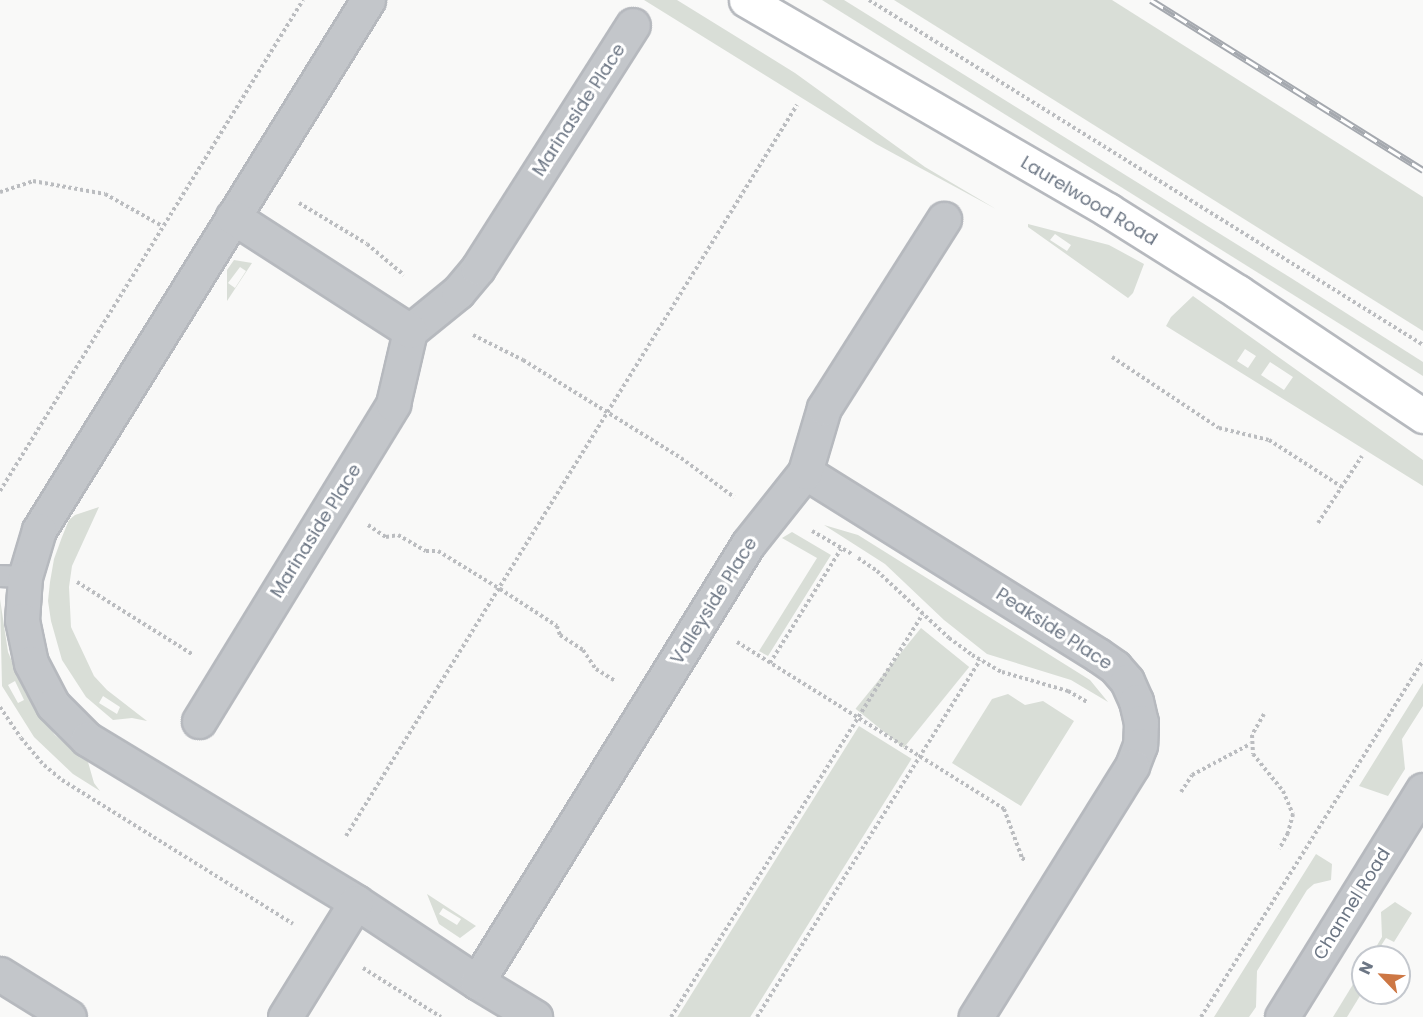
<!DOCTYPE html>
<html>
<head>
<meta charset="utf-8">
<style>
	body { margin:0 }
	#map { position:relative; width:1423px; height:1017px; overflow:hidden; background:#f9f9f8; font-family:Poppins,sans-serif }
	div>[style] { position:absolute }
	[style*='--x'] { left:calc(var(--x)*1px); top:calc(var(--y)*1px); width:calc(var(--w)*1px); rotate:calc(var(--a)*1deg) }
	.green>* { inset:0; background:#d9ded7; transform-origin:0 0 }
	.path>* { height:4px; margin-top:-2px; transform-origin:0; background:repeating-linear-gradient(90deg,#bbbdc0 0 3px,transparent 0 6px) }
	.roads { filter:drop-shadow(2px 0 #b6b9be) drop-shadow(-2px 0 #b6b9be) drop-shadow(0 2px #b6b9be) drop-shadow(0 -2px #b6b9be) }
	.lane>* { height:20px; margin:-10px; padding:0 10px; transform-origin:10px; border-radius:10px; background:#c3c6ca }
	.street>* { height:33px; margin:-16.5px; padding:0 16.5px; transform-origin:16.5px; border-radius:16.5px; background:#c3c6ca }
	.secondary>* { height:33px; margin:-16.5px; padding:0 16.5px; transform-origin:16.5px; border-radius:16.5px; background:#fff }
	.rail>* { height:7px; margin-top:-3.5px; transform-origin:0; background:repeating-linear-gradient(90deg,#fff 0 14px,#a5a9af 0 28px); box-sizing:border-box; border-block:2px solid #a5a9af }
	span { translate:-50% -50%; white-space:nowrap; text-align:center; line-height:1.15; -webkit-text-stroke:6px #fff; paint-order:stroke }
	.street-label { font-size:18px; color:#6c7684 }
	.north { position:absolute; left:1351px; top:945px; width:60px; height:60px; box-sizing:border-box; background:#fff; border:2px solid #c4c8ce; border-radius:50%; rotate:295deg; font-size:16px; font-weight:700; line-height:24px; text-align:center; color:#6c7684 }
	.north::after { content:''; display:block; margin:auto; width:21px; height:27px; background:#cd7744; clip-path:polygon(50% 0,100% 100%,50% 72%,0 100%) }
</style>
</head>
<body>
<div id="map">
	<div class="green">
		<i style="clip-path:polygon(644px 0,677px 0,795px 73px,925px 167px,996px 209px,876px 144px)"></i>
		<i style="clip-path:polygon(822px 0,844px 0,1291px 278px,1423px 362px,1423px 376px)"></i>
		<i style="clip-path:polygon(894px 0,1112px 0,1423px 197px,1423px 331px)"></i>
		<i style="clip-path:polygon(evenodd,1028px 224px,1109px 245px,1144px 264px,1133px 293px,1128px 298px,1028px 227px,1028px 224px,1055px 234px,1071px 245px,1067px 251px,1050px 240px,1055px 234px)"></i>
		<i style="clip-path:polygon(evenodd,234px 260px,252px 263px,227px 301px,227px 270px,234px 260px,240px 267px,246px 271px,235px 288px,228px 283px,240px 267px)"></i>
		<i style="clip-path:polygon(evenodd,1193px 296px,1423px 460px,1423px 486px,1166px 326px,1171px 317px,1193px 296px,1245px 349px,1256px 356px,1248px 368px,1237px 361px,1245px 349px,1193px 296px,1270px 362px,1293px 377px,1284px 390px,1261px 375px,1270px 362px)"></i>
		<i style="clip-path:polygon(evenodd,99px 507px,72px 566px,69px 587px,71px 627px,94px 676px,107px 690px,147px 721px,132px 718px,113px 720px,86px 697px,62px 660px,51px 621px,48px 601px,50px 582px,54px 559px,62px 537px,69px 520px,75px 515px,99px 507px,103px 696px,120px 707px,117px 714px,99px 703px,103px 696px)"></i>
		<i style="clip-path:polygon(824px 525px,858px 535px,1090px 680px,1108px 702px,1071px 680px,987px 654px,944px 620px,885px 564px)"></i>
		<i style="clip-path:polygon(792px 532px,831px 555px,768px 656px,759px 651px,817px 558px,782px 538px)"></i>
		<i style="clip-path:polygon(evenodd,0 599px,8px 652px,26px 694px,55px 735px,88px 762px,94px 783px,100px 791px,73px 774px,34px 737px,2px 686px,0 599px,15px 681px,24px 700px,18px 703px,8px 685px,15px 681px)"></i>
		<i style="left:921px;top:628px;width:62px;height:104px;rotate:39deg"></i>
		<i style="clip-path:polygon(1423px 683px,1423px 706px,1402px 739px,1405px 769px,1388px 796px,1359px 786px)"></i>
		<i style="clip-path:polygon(1008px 694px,1025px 705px,1043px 701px,1074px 721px,1021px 806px,952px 763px,992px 699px)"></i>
		<i style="left:859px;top:726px;width:62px;height:343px;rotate:32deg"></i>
		<i style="clip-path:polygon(1316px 854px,1332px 864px,1331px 880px,1314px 884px,1307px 890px,1257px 971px,1256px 1007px,1249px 1017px,1214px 1017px)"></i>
		<i style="clip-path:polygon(evenodd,427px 894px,476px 926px,460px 938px,439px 924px,427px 894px,443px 908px,461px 919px,457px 925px,439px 914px,443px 908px)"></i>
		<i style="clip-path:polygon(1395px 902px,1412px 913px,1394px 942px,1386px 938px,1375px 955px,1378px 957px,1370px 957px,1382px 937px,1381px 912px)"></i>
		<i style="clip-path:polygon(1363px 968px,1363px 991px,1347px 1017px,1333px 1017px)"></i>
	</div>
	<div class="path">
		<i style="--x:869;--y:0;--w:653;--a:31.91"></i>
		<i style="--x:0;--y:192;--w:35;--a:-18"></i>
		<i style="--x:33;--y:181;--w:73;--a:10.2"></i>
		<i style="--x:105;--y:194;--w:65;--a:29.3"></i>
		<i style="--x:299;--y:203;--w:79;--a:31.1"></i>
		<i style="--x:367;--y:244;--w:48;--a:40"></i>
		<i style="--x:473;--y:335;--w:56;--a:26.6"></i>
		<i style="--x:523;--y:360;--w:186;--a:31.8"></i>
		<i style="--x:681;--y:458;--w:66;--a:36.3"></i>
		<i style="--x:1112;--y:357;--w:128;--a:33.6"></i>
		<i style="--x:1219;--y:428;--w:51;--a:13.5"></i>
		<i style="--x:1269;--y:440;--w:87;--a:32.8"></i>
		<i style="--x:0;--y:491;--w:577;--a:-58.32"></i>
		<i style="--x:1318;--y:523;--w:80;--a:-56.7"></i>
		<i style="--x:368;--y:525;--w:22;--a:34"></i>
		<i style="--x:386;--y:537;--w:12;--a:-9"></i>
		<i style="--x:398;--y:535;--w:32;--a:30"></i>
		<i style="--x:426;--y:551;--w:12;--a:0"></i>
		<i style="--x:438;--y:551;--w:73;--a:31.5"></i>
		<i style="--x:500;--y:589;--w:68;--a:33"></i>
		<i style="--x:557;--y:626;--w:9;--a:72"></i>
		<i style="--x:560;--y:635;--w:27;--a:33"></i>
		<i style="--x:583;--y:650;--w:23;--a:56"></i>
		<i style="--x:596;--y:669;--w:22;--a:32"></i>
		<i style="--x:812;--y:531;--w:46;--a:29.9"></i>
		<i style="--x:858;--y:558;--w:23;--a:34"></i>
		<i style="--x:877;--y:571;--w:98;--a:42.9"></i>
		<i style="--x:949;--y:638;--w:29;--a:36"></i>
		<i style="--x:972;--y:655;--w:34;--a:30"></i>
		<i style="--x:1002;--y:672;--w:69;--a:16.1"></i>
		<i style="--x:1068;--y:691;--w:22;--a:30"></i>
		<i style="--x:77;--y:582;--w:136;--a:32.1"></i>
		<i style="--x:737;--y:642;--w:315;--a:32"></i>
		<i style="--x:1004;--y:809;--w:52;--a:69.8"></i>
		<i style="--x:1022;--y:858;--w:4;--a:34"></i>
		<i style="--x:770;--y:663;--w:134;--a:-58.1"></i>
		<i style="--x:0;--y:707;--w:37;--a:56"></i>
		<i style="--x:21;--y:738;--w:35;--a:50"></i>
		<i style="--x:44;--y:765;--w:23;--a:40"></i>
		<i style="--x:62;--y:780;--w:272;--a:31.9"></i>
		<i style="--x:1264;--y:714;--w:24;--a:120"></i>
		<i style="--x:1252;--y:735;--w:19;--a:87"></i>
		<i style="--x:1253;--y:754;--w:48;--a:51"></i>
		<i style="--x:1283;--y:791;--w:25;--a:67"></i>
		<i style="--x:1293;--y:814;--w:20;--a:105"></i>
		<i style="--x:1288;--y:833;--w:18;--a:119"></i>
		<i style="--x:1181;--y:792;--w:20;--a:-57"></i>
		<i style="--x:1192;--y:775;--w:66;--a:-28.1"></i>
		<i style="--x:346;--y:836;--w:859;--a:-58.33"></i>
		<i style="--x:363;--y:968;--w:92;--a:32.1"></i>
		<i style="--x:671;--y:1017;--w:475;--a:-58"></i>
		<i style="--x:757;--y:1017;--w:421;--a:-58"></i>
		<i style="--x:1201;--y:1017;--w:420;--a:-58.1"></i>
	</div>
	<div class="roads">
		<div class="lane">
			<i style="--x:0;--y:576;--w:25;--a:2"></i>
		</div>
		<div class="street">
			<i style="--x:368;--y:0;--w:624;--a:121.83"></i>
			<i style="--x:39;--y:530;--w:49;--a:106.6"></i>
			<i style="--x:25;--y:577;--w:43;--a:94"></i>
			<i style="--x:22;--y:620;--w:44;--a:78.2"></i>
			<i style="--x:31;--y:663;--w:47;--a:62.4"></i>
			<i style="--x:53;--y:705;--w:48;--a:45"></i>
			<i style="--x:87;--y:739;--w:315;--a:31.2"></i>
			<i style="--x:356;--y:902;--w:145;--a:33.5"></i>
			<i style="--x:477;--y:982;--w:68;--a:31.1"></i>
			<i style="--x:410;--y:331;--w:62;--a:-39.1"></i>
			<i style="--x:458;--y:292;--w:31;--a:-50"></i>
			<i style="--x:478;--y:268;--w:288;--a:-57.5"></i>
			<i style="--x:805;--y:472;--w:345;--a:32"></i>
			<i style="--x:1098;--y:655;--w:21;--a:35"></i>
			<i style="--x:1115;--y:667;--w:18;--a:49"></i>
			<i style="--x:1127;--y:681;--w:22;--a:66"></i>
			<i style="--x:1136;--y:701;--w:22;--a:77"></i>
			<i style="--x:1141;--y:722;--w:23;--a:92"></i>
			<i style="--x:1140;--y:745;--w:22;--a:111"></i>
			<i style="--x:1132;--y:766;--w:296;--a:121.9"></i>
			<i style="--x:199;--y:721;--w:372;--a:-58.5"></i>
			<i style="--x:393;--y:404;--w:75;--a:-76.9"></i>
			<i style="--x:410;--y:331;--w:211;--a:-147.2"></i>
			<i style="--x:0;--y:974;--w:81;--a:31.9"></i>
			<i style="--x:477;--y:982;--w:515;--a:-58.25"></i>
			<i style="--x:748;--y:544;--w:92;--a:-51.6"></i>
			<i style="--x:805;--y:472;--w:67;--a:-73.5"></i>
			<i style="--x:824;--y:408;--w:224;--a:-57.6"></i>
			<i style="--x:285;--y:1017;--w:135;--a:-58.3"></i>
			<i style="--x:1282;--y:1017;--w:267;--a:-58.2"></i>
		</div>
		<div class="secondary">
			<i style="--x:746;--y:0;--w:419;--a:30.1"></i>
			<i style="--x:1108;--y:210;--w:154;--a:32.2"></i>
			<i style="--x:1238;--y:292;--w:223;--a:33.8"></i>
		</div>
	</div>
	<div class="rail">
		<i style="--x:1151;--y:0;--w:321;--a:32"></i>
	</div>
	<div class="street-label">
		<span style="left:579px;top:110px;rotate:-57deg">Marinaside Place</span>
		<span style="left:1089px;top:201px;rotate:31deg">Laurelwood Road</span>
		<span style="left:316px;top:531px;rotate:-58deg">Marinaside Place</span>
		<span style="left:714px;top:601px;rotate:-58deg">Valleyside Place</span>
		<span style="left:1054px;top:629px;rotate:33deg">Peakside Place</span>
		<span style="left:1352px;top:904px;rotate:-58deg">Channel Road</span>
	</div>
	<div class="north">N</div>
</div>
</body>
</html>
